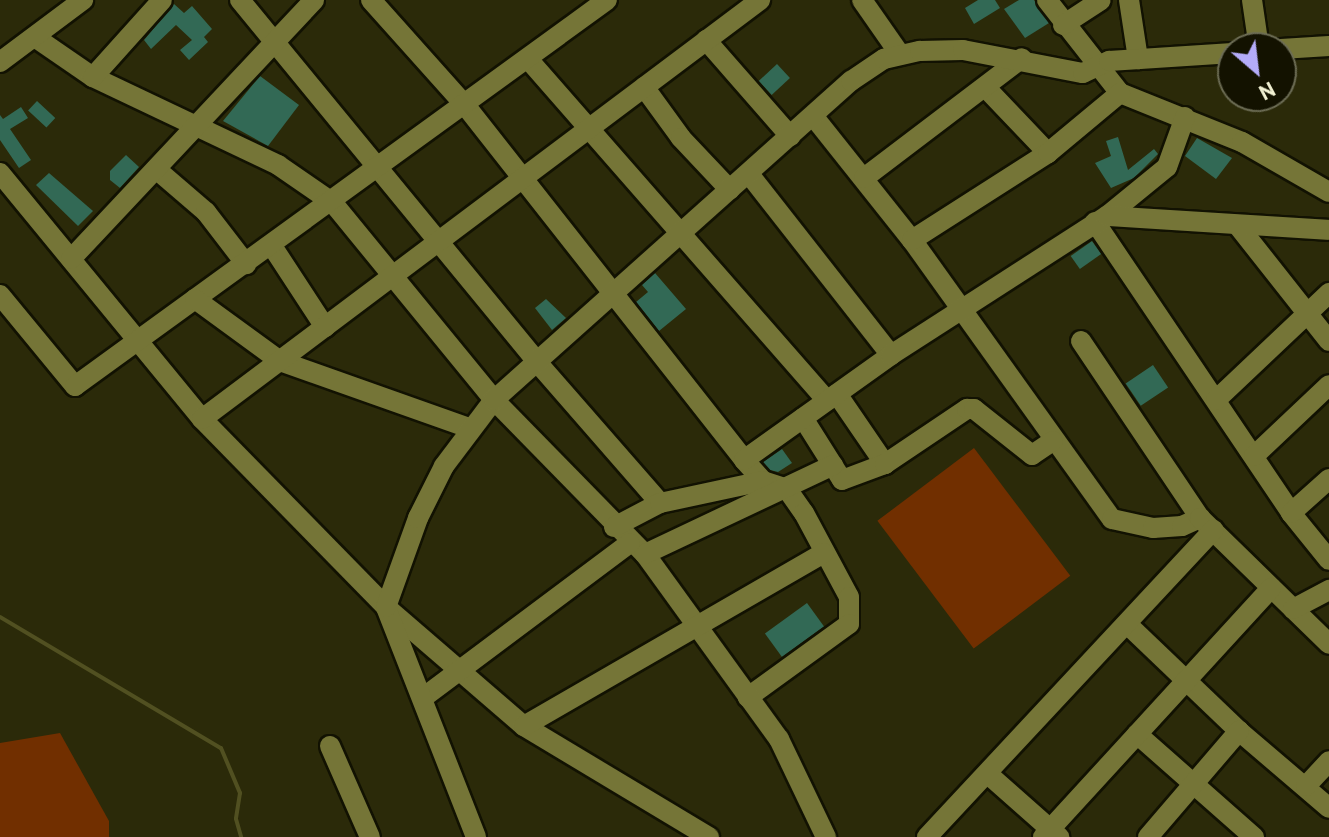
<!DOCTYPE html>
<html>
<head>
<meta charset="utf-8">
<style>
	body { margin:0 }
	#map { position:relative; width:1329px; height:837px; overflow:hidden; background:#2b2a09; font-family:"PT Sans",sans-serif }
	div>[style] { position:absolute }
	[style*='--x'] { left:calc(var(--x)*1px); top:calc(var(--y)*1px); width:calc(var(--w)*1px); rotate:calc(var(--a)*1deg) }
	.green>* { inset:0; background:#712f00; transform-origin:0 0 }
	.stream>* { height:4px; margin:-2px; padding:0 2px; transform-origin:2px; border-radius:2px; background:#515021 }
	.building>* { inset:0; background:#326955; transform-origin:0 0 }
	.roads { filter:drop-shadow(2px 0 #121202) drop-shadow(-2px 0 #121202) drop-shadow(0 2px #121202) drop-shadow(0 -2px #121202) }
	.minor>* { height:20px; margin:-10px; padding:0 10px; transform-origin:10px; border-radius:10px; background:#757537 }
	span { translate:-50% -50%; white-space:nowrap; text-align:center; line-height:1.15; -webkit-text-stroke:6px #131200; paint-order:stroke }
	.north { position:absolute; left:1217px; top:32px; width:80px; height:80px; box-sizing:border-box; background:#131200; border:2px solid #6c6c54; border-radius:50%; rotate:152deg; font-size:22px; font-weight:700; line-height:32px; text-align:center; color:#f2f2d3 }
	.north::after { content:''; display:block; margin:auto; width:28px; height:36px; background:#b4acf9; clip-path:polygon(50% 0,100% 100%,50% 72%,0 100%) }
</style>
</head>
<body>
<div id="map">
	<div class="green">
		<i style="left:974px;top:448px;width:160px;height:121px;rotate:53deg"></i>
		<i style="clip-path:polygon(60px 733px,109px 821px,109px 837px,0 837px,0 743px)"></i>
	</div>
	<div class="stream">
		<i style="--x:0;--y:617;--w:257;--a:30.7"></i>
		<i style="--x:221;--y:748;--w:49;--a:67.1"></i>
		<i style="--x:240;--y:793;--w:26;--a:99"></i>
		<i style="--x:236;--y:819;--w:19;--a:74"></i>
	</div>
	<div class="building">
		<i style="clip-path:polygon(978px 0,995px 0,1000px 8px,974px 24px,965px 8px)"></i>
		<i style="clip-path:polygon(1019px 0,1034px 0,1049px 23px,1025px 38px,1004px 9px)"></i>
		<i style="clip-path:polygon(174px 4px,184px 13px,192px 6px,212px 29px,204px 37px,208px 42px,189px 60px,180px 50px,192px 40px,176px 25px,151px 49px,144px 40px)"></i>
		<i style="left:777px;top:64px;width:19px;height:25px;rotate:47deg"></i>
		<i style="clip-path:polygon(260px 76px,299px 105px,268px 146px,223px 121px)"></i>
		<i style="left:37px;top:101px;width:25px;height:13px;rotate:43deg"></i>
		<i style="clip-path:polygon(21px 107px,28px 118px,10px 129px,31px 160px,19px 168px,0 140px,0 115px,3px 119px)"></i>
		<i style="clip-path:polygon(1118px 137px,1128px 170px,1154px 149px,1158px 154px,1134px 178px,1111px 188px,1095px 163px,1111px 156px,1106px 141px)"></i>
		<i style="clip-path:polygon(1197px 138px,1232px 158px,1216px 179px,1185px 156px)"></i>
		<i style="clip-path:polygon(126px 155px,139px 167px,120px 188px,110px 180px,110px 171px)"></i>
		<i style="clip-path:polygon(49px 173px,93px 211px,78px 226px,36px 185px)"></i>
		<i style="left:1092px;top:241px;width:16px;height:26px;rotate:55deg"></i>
		<i style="clip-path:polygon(655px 273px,686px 309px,659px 331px,636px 302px,648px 292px,642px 285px)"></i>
		<i style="clip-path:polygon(546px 299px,566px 318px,552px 330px,535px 308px)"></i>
		<i style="left:1153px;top:365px;width:27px;height:33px;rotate:56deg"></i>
		<i style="clip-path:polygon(782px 449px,792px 463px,778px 472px,770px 470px,763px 462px)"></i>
		<i style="left:807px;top:603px;width:29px;height:52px;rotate:54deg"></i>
	</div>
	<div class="roads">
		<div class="minor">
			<i style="--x:240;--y:0;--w:468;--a:50.6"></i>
			<i style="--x:537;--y:362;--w:187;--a:48.9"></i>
			<i style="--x:371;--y:0;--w:141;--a:48.2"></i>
			<i style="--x:465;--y:105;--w:452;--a:51.8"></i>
			<i style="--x:744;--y:460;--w:28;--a:48"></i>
			<i style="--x:763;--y:481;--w:25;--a:18"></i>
			<i style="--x:787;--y:489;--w:29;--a:55"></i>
			<i style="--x:804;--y:513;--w:95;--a:61.8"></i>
			<i style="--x:849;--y:597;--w:27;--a:90"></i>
			<i style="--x:849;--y:624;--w:125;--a:144.1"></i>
			<i style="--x:862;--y:0;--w:65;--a:55.1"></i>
			<i style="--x:1047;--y:0;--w:118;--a:51.9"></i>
			<i style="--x:1120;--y:93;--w:131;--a:21.9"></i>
			<i style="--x:1242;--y:142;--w:100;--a:29.9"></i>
			<i style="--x:1129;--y:0;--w:60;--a:81.3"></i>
			<i style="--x:1252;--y:0;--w:49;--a:81.7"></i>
			<i style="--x:1063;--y:25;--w:45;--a:-33.3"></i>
			<i style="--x:36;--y:38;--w:69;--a:34.4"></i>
			<i style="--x:93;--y:77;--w:205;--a:25.4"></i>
			<i style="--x:278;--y:165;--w:67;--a:34.6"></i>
			<i style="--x:333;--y:203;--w:254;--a:50.7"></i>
			<i style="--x:494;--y:400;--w:216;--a:45.6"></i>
			<i style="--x:645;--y:554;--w:228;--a:54.1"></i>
			<i style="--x:779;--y:739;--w:109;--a:64.4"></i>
			<i style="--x:706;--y:40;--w:128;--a:48.8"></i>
			<i style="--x:1281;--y:49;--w:48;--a:-3.6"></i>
			<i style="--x:528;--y:59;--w:454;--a:48.8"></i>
			<i style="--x:0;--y:62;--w:104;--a:-36.8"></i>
			<i style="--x:93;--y:77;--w:103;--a:-48.1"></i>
			<i style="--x:644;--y:87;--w:63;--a:54"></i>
			<i style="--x:681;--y:138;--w:71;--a:46.7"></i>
			<i style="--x:986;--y:88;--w:90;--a:46.4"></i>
			<i style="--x:814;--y:117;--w:157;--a:51.5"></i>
			<i style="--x:912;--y:240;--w:343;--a:54.4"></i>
			<i style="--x:1112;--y:519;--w:42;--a:12.4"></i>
			<i style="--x:1153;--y:528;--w:29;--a:-4"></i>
			<i style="--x:1182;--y:526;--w:20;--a:-24"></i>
			<i style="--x:156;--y:169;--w:66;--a:40.7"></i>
			<i style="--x:206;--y:212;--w:66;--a:52.4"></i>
			<i style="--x:0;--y:173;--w:318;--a:50.6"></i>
			<i style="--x:202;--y:419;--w:263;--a:45.6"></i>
			<i style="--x:386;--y:607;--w:182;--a:40.8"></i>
			<i style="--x:524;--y:726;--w:216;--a:31"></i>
			<i style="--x:749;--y:174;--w:230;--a:51.9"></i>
			<i style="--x:864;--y:178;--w:198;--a:-37.2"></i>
			<i style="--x:1107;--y:216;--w:77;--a:-39.2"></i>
			<i style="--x:1167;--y:167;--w:53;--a:-70.2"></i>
			<i style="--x:1095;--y:222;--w:351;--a:56"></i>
			<i style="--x:1291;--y:513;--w:60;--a:51"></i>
			<i style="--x:1239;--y:227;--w:145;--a:51.7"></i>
			<i style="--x:912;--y:240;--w:161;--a:-32.6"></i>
			<i style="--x:1048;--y:153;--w:94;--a:-39.8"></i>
			<i style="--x:272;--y:246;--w:97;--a:56.8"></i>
			<i style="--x:71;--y:259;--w:355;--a:-46.8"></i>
			<i style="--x:0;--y:295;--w:118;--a:50.5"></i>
			<i style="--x:75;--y:386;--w:657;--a:-35.96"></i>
			<i style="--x:195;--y:299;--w:105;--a:36.1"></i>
			<i style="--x:280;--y:361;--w:201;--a:19.5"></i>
			<i style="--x:1081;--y:341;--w:213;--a:56.1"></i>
			<i style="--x:1200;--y:518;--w:180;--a:44.3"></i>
			<i style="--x:837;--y:394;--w:85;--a:55.6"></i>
			<i style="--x:1216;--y:400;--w:156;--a:-43.4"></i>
			<i style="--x:803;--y:418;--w:73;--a:57.8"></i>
			<i style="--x:842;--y:480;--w:46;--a:-20.4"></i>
			<i style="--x:885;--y:464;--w:99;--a:-33.9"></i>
			<i style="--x:967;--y:409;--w:7;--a:0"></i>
			<i style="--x:974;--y:409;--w:74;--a:38.4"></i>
			<i style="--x:1032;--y:455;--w:25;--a:-34"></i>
			<i style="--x:202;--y:419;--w:698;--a:-36.9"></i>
			<i style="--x:1254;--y:456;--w:103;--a:-43.4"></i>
			<i style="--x:744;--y:460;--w:181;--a:-35.5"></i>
			<i style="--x:891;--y:355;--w:257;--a:-32.8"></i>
			<i style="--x:1107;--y:216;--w:222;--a:3.6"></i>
			<i style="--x:1291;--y:513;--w:51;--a:-41.8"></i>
			<i style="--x:614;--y:527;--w:52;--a:-27.6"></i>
			<i style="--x:660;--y:503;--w:105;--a:-12.1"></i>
			<i style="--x:645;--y:554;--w:208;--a:-25.3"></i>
			<i style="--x:1293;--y:609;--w:41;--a:-27.8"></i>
			<i style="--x:1127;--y:624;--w:155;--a:43.7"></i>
			<i style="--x:1239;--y:731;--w:118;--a:40.5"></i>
			<i style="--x:424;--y:697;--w:257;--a:-36.8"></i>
			<i style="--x:524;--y:726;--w:346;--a:-30"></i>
			<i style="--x:1137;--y:734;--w:156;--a:41.4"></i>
			<i style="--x:330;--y:746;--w:99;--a:66.3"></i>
			<i style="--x:989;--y:775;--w:94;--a:41.5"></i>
			<i style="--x:1306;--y:786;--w:34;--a:-47"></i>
			<i style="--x:476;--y:837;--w:247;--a:-111.4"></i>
			<i style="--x:386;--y:607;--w:95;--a:-70.2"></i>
			<i style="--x:418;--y:518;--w:58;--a:-63.4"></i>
			<i style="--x:444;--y:466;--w:83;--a:-52.9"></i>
			<i style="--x:494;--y:400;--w:479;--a:-41.8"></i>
			<i style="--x:851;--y:81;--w:40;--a:-34"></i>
			<i style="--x:884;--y:59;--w:37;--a:-13"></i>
			<i style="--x:920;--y:51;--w:43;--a:-1.3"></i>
			<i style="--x:963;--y:50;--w:122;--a:10.9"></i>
			<i style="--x:1083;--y:73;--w:29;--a:-25"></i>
			<i style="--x:1109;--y:61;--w:124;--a:-3.7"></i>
			<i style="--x:927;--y:837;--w:420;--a:-47"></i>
			<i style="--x:1043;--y:837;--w:338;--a:-47.5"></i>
			<i style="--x:1148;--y:837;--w:140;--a:-49.4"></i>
		</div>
	</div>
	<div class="north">N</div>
</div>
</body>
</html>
